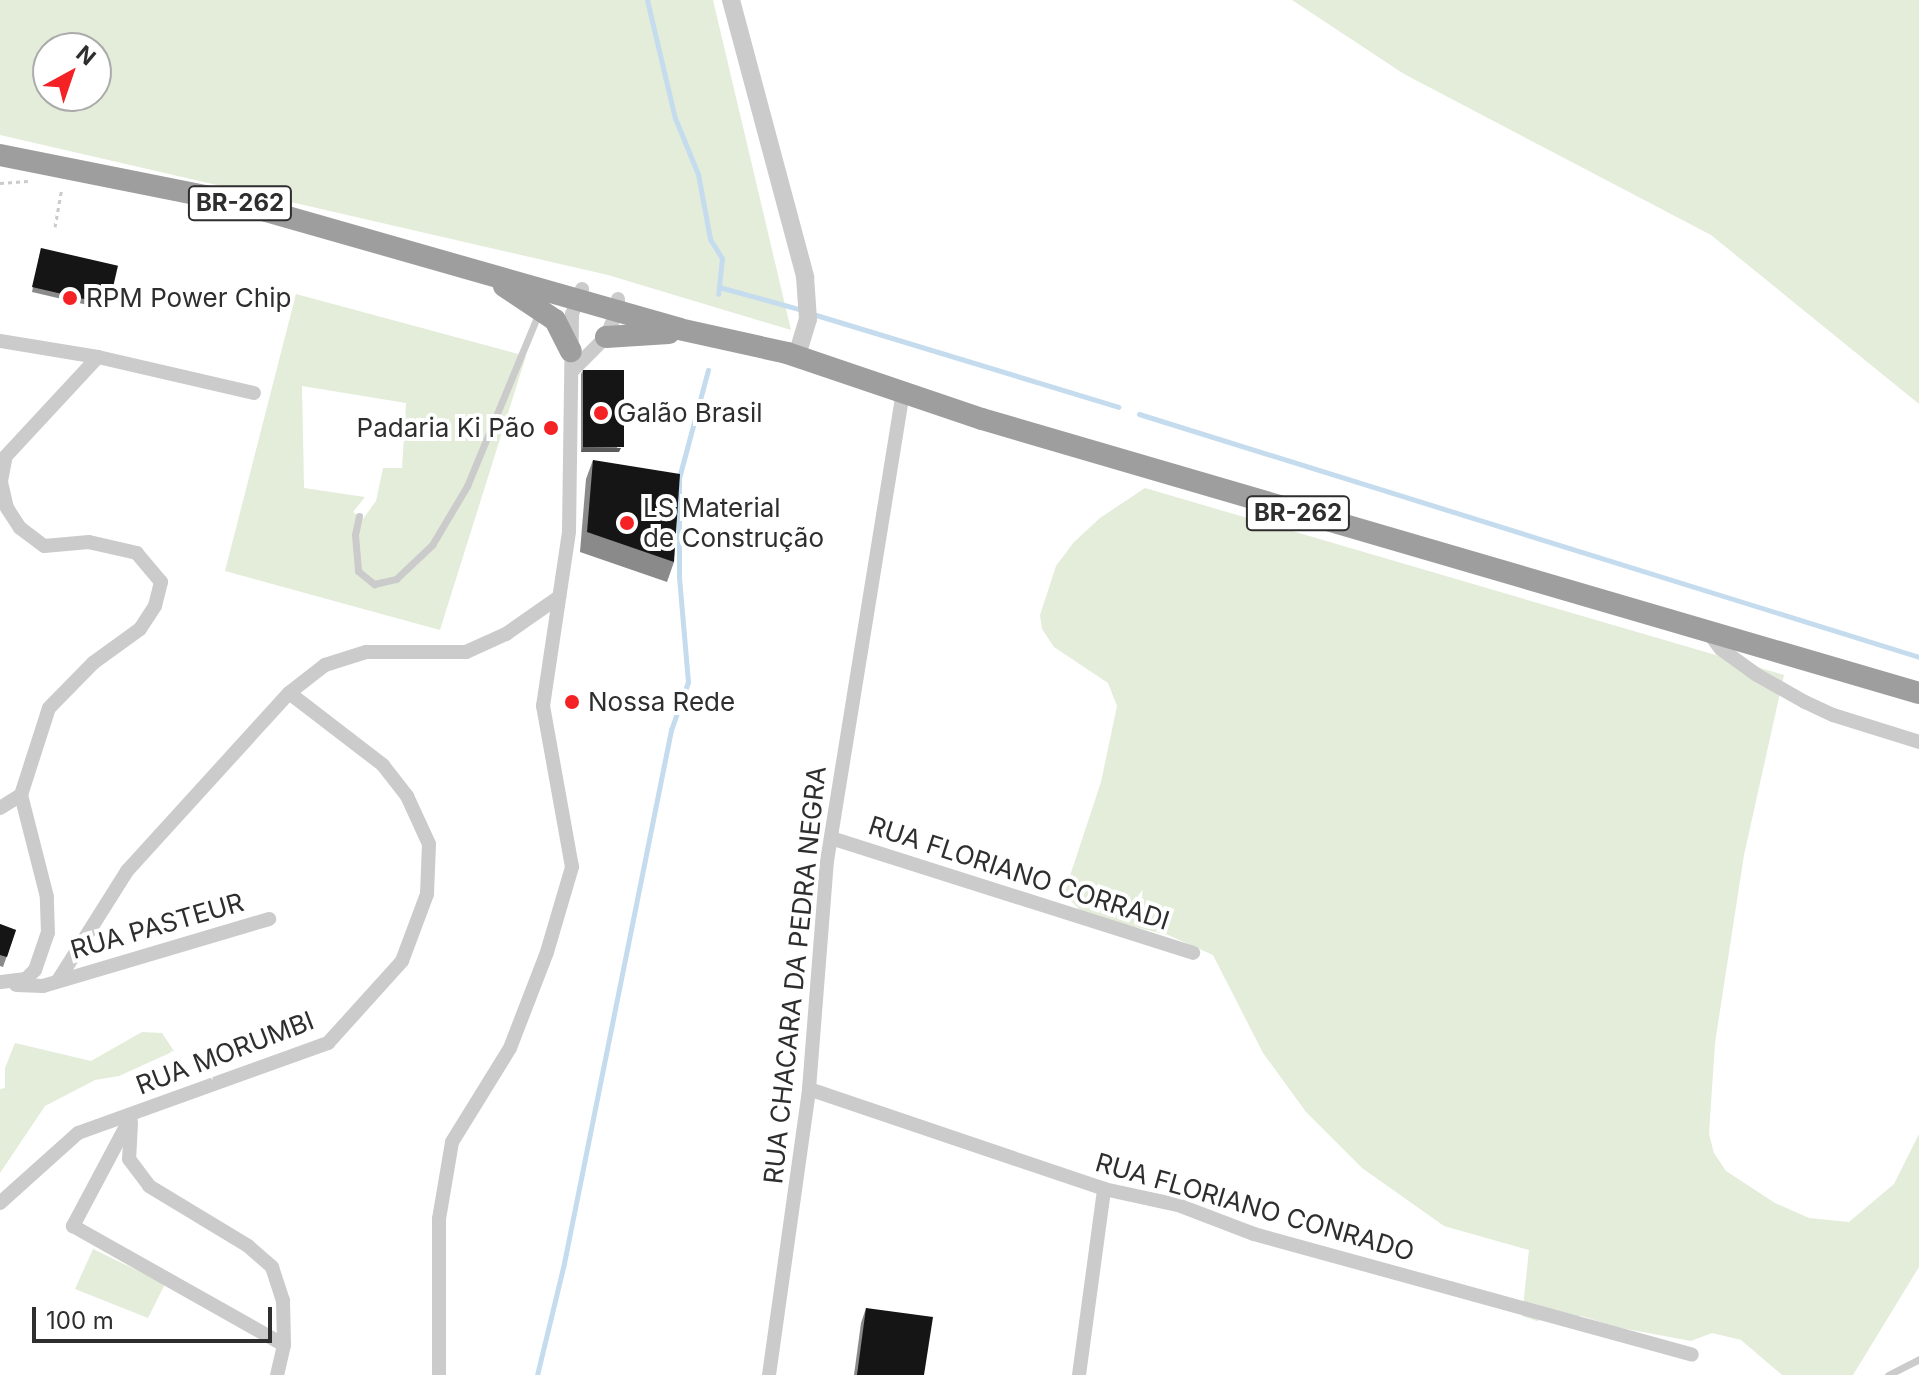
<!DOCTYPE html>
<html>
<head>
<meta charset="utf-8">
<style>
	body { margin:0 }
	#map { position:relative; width:1919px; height:1375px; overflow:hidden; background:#fff; font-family:Inter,sans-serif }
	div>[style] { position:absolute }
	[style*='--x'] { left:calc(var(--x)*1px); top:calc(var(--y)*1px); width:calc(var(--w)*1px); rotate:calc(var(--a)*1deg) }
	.green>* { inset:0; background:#e3edda }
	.stream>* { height:5px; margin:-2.5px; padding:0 2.5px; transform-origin:2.5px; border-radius:2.5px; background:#c4dcee }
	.path>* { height:3px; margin-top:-1.5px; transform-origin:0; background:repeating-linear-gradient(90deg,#cbcbcb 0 4px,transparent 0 8px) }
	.service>* { height:7px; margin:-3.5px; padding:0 3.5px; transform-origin:3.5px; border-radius:3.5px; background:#cbcbcb }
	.minor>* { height:14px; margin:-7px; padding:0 7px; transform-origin:7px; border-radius:7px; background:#cbcbcb }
	.tertiary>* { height:18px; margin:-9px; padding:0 9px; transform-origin:9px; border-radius:9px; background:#cbcbcb }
	.trunk>* { height:22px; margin:-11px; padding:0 11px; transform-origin:11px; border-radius:11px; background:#9e9e9e }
	.wall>* { inset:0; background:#8a8a8a }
	.shaded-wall>* { inset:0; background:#5b5b5b }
	.building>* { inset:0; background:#151515; transform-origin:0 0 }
	.dots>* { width:22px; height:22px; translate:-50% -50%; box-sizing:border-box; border:4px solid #fff; border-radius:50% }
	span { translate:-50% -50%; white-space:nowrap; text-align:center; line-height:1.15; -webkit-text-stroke:8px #fff; paint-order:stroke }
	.shield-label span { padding:2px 6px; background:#fff; border:2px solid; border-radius:6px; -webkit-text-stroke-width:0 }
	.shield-label { font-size:24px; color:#2e2e2e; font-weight:700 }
	.poi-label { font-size:26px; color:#2e2e2e }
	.left { translate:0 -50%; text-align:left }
	.right { translate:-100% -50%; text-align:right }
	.street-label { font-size:26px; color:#2e2e2e }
	.north { position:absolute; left:32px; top:32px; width:80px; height:80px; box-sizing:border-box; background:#fff; border:2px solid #ababab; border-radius:50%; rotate:40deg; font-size:22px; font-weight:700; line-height:32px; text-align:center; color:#2e2e2e }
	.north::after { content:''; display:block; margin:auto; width:28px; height:36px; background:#f42125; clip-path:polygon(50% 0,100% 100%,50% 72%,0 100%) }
	.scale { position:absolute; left:32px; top:1307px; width:240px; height:36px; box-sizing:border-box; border:4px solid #2e2e2e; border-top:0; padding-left:10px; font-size:24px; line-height:28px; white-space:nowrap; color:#2e2e2e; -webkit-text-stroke:6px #fff; paint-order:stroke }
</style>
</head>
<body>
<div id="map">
	<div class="green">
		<i style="clip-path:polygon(evenodd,0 0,713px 0,791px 330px,608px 275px,0 135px,0 0,48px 48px,96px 48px,96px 96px,48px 96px,48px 48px)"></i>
		<i style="clip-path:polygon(1292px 0,1919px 0,1919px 404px,1711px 235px,1404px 74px)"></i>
		<i style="clip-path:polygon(evenodd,296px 294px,526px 356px,440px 630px,225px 571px,296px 294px,302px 386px,406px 403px,402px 468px,383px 468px,376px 501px,363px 519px,353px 512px,365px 497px,304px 488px,302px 386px)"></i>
		<i style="clip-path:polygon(1145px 488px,1784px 675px,1744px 855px,1715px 1043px,1709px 1134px,1714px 1153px,1726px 1171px,1775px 1203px,1809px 1218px,1849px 1222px,1894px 1184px,1919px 1134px,1919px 1267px,1853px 1375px,1782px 1375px,1741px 1340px,1712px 1333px,1691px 1341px,1616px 1327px,1582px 1316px,1554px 1316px,1537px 1321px,1522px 1316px,1529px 1250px,1444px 1226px,1362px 1168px,1306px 1112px,1263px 1053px,1213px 955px,1168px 935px,1085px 915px,1064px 894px,1101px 782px,1117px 706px,1108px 683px,1054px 647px,1042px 629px,1040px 615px,1056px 566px,1074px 542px,1100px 518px)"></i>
		<i style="clip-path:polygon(142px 1032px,162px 1033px,174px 1051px,119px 1076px,95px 1080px,45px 1106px,0 1173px,0 1089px,5px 1088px,5px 1068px,15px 1043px,91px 1061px)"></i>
		<i style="clip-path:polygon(93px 1249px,165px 1284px,148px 1318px,75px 1289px)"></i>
	</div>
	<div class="stream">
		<i style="--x:647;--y:0;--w:121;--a:76.7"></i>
		<i style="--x:675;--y:118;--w:61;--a:67.7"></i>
		<i style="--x:698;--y:174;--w:66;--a:79.5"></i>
		<i style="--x:710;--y:239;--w:22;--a:58"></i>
		<i style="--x:722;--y:258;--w:36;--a:96"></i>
		<i style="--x:719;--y:287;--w:83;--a:15.4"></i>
		<i style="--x:816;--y:315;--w:316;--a:16.9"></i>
		<i style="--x:1139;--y:414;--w:817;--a:17.3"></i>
		<i style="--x:537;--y:1375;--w:115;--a:-76.4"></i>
		<i style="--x:564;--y:1263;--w:544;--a:-78.65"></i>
		<i style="--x:671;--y:730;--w:51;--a:-70.5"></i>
		<i style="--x:688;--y:682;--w:105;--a:-94.9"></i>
		<i style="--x:679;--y:577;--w:99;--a:-90"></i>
		<i style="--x:679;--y:478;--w:112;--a:-75"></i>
	</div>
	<div class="path">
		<i style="--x:0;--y:183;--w:28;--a:-4"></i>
		<i style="--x:55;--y:227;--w:40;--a:-80"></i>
	</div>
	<div class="service">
		<i style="--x:359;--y:516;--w:19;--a:102"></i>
		<i style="--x:355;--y:535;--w:36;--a:85"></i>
		<i style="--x:358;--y:571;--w:21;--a:39"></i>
		<i style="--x:374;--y:584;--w:23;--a:-13"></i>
		<i style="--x:396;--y:579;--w:50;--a:-43.4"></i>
		<i style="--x:432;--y:545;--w:69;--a:-59.3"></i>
		<i style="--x:467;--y:486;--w:185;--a:-67.5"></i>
		<i style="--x:1888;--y:1375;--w:35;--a:-27"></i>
	</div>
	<div class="minor">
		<i style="--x:0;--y:341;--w:99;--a:9.3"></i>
		<i style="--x:98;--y:357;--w:160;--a:13"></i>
		<i style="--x:572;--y:371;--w:48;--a:-45"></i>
		<i style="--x:606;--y:337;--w:30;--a:-67"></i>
		<i style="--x:618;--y:309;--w:10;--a:-90"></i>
		<i style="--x:1708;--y:632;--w:21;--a:53"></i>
		<i style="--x:1721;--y:649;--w:44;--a:35.8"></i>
		<i style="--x:1757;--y:675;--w:55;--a:29.4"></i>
		<i style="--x:1805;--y:702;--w:31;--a:25"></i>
		<i style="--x:1833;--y:715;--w:90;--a:17.4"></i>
		<i style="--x:0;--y:808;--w:25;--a:-32"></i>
		<i style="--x:831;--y:838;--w:380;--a:17.6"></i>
		<i style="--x:59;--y:979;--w:128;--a:-57.8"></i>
		<i style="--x:127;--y:871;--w:241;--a:-47.7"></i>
		<i style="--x:289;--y:693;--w:46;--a:-37.9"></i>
		<i style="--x:325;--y:665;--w:43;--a:-17.6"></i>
		<i style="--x:366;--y:652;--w:100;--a:0"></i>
		<i style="--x:466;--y:652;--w:44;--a:-24.2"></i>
		<i style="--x:506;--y:634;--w:65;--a:-34.9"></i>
		<i style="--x:1;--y:982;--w:25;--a:-7"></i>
		<i style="--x:26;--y:979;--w:13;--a:-45"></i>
		<i style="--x:35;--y:970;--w:39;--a:-71"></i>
		<i style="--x:48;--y:933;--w:36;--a:-92"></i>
		<i style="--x:47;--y:897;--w:105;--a:-104.3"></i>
		<i style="--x:21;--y:795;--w:91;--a:-72.2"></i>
		<i style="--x:49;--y:708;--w:63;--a:-45.6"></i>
		<i style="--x:93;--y:663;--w:58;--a:-35.9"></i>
		<i style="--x:140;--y:629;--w:27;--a:-57"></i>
		<i style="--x:155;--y:606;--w:25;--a:-76"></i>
		<i style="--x:161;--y:582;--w:38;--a:-130"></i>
		<i style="--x:137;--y:553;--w:49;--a:-167.1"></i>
		<i style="--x:89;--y:542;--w:45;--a:174.9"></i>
		<i style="--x:44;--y:546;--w:30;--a:-143"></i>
		<i style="--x:20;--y:528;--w:24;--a:-123"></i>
		<i style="--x:7;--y:508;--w:28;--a:-103"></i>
		<i style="--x:1;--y:481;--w:25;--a:-79"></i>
		<i style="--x:6;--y:456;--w:135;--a:-47.1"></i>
		<i style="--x:16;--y:985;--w:27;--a:2"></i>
		<i style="--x:43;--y:986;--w:236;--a:-16.5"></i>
		<i style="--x:809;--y:1089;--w:311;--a:18.7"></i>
		<i style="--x:1104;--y:1189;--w:76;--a:12.2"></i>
		<i style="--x:1178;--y:1205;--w:81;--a:20.9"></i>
		<i style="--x:1254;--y:1234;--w:454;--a:15.4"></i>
		<i style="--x:132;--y:1115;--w:126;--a:118"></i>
		<i style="--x:73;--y:1226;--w:242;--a:29.4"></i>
		<i style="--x:131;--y:1123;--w:36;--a:93"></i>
		<i style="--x:129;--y:1159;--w:34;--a:53"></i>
		<i style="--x:149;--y:1186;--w:116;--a:31.2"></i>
		<i style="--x:248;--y:1246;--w:32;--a:41"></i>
		<i style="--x:272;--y:1267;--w:35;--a:72"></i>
		<i style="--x:283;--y:1300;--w:45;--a:88.7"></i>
		<i style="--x:284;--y:1345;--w:31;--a:103"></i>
		<i style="--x:0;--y:1203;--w:105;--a:-41.9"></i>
		<i style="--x:78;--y:1133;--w:266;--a:-19.8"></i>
		<i style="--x:328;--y:1043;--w:110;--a:-47.9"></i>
		<i style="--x:402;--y:961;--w:72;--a:-69.5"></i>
		<i style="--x:427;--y:894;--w:50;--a:-87.7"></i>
		<i style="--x:429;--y:844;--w:53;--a:-114.6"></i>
		<i style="--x:407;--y:796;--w:39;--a:-128"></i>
		<i style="--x:383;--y:765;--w:118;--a:-142.5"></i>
		<i style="--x:439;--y:1375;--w:156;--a:-90"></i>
		<i style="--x:439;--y:1219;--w:78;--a:-80.4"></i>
		<i style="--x:452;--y:1142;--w:110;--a:-58.3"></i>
		<i style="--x:510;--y:1048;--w:103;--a:-68.9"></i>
		<i style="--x:547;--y:952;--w:89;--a:-73.6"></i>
		<i style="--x:572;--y:867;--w:164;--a:-100.2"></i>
		<i style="--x:543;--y:706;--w:177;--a:-81.5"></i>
		<i style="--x:569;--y:531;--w:217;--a:-89.2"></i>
		<i style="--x:572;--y:314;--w:27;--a:-68"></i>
		<i style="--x:769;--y:1375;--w:289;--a:-82"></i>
		<i style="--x:809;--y:1089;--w:229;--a:-85.5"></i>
		<i style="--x:827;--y:861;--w:477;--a:-80.8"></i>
		<i style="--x:1079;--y:1375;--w:188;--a:-82.3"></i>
	</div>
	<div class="tertiary">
		<i style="--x:731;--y:0;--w:287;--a:75"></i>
		<i style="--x:805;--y:277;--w:42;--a:85.9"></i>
		<i style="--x:808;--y:319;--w:39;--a:107"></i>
	</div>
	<div class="trunk">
		<i style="--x:0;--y:155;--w:236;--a:11.3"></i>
		<i style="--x:231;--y:201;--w:466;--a:15.9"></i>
		<i style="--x:679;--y:329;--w:111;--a:12.5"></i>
		<i style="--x:787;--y:353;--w:206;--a:18.7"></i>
		<i style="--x:982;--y:419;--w:976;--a:16.3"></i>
		<i style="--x:504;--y:286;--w:61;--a:33.7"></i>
		<i style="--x:555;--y:320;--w:35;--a:63"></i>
		<i style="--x:606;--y:337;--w:63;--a:-3.6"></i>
	</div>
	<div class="wall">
		<i style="clip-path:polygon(41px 248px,110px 305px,109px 310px,32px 292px)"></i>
		<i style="clip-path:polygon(583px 370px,619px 452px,581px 452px,581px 374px)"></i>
		<i style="clip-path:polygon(593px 460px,674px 562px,667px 582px,580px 552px,586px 479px)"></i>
		<i style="clip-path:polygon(0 924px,16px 930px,3px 967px,0 966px)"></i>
		<i style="clip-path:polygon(866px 1308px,924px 1375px,854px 1375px,861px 1323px)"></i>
	</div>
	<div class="shaded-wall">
		<i style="clip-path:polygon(583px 447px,621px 448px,619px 452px,581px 452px)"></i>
	</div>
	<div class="building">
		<i style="left:41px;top:248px;width:79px;height:40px;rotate:13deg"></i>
		<i style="left:583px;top:370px;width:41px;height:77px"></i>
		<i style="clip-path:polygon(593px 460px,680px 474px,674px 562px,587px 532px)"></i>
		<i style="clip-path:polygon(0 924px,16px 930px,7px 957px,0 955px)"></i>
		<i style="clip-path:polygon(866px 1308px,933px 1317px,924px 1375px,857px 1375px)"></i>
	</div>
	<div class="dots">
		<i style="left:70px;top:298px;background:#f42125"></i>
		<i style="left:601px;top:413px;background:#f42125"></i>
		<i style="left:551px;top:428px;background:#f42125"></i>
		<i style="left:627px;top:523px;background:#f42125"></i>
		<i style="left:572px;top:702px;background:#f42125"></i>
	</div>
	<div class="shield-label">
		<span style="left:240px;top:203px">BR-262</span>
		<span style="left:1298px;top:513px">BR-262</span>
	</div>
	<div class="poi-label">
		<span class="left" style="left:86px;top:298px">RPM Power Chip</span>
		<span class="left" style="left:617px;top:413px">Galão Brasil</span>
		<span class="right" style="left:535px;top:428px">Padaria Ki Pão</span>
		<span class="left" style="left:643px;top:523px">LS Material<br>de Construção</span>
		<span class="left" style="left:588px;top:702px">Nossa Rede</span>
	</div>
	<div class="street-label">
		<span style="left:1019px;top:873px;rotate:18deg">RUA FLORIANO CORRADI</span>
		<span style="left:157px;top:926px;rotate:-16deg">RUA PASTEUR</span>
		<span style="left:795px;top:975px;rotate:-84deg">RUA CHACARA DA PEDRA NEGRA</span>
		<span style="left:225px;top:1053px;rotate:-21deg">RUA MORUMBI</span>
		<span style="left:1255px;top:1207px;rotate:16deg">RUA FLORIANO CONRADO</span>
	</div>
	<div class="north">N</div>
	<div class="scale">100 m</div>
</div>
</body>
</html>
